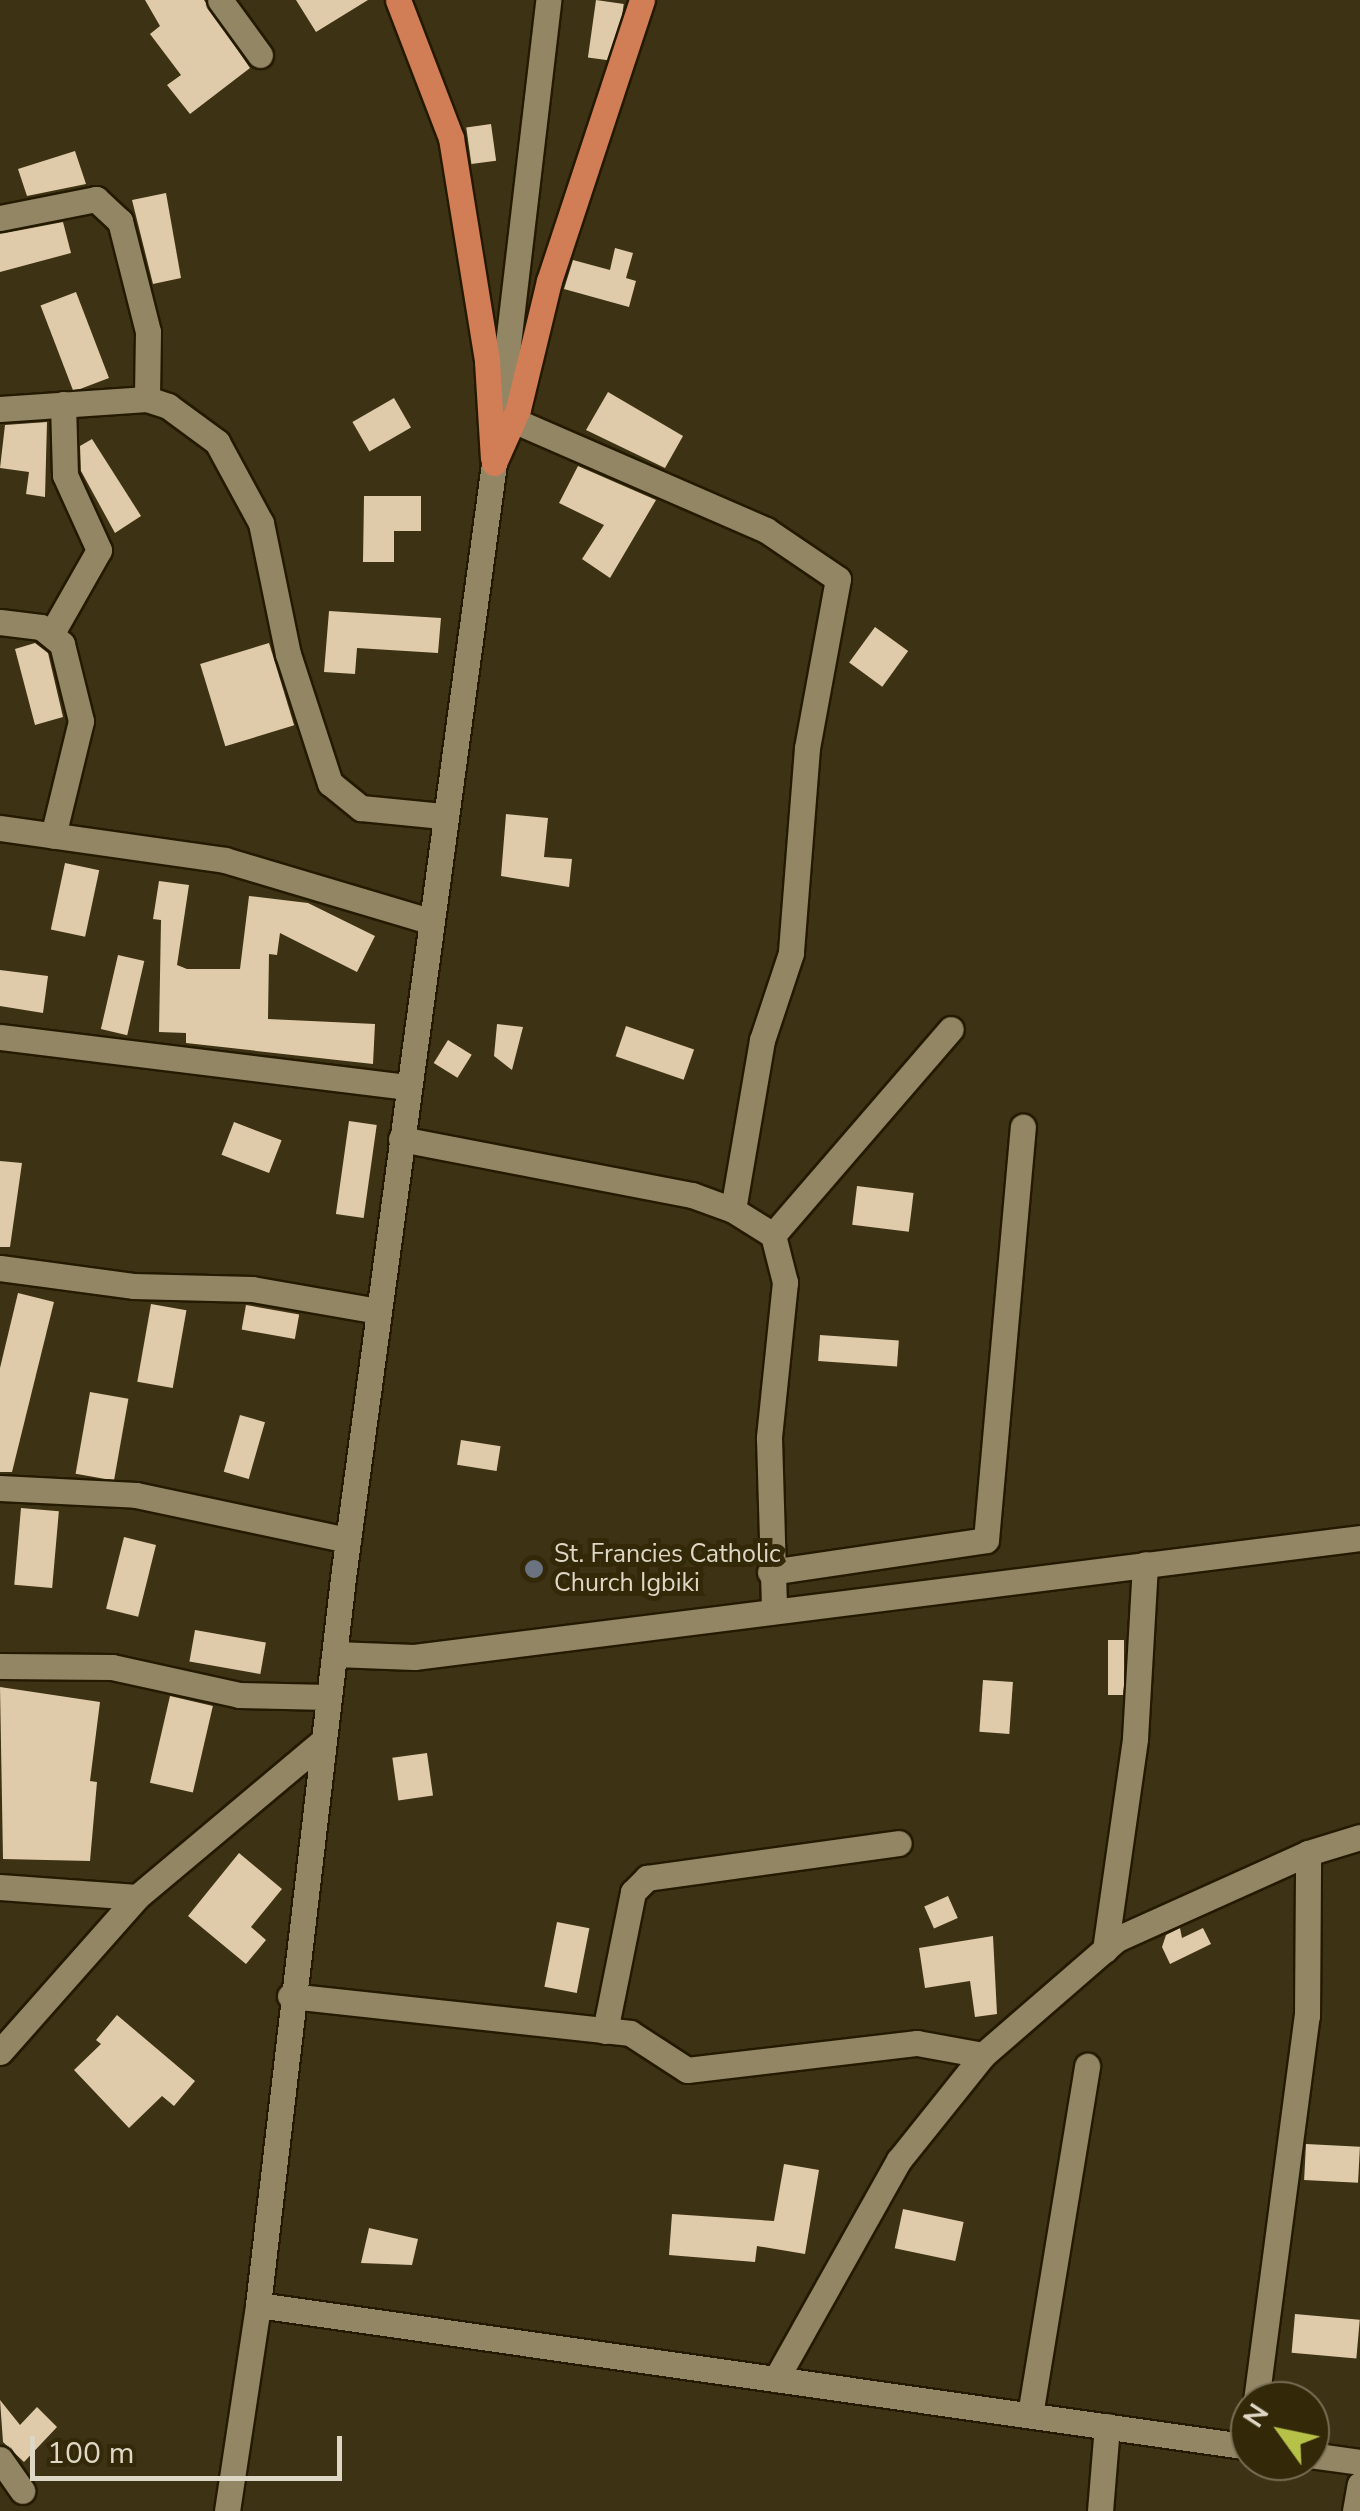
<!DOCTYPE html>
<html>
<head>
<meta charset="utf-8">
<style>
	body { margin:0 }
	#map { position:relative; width:1360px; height:2511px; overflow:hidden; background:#3d3213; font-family:"Nunito Sans",sans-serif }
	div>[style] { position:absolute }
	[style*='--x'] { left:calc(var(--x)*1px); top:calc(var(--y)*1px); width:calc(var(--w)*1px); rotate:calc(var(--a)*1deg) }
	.building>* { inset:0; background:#dfcbaa; transform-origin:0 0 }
	.roads { filter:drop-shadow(2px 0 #241a00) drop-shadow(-2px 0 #241a00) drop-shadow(0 2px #241a00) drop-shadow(0 -2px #241a00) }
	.minor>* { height:25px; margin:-12.5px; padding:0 12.5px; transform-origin:12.5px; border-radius:12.5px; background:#938665 }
	.major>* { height:25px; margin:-12.5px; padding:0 12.5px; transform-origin:12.5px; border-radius:12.5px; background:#d17d55 }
	.dots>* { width:28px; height:28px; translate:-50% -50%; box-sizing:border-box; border:5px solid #332808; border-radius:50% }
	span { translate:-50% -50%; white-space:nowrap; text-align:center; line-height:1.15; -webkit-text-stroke:10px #332808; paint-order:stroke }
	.poi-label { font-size:25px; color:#ded7c5 }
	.left { translate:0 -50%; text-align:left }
	.north { position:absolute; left:1230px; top:2381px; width:100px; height:100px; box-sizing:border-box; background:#332808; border:2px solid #776e54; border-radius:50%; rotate:303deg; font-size:28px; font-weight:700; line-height:40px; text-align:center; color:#ded7c5 }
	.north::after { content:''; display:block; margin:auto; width:35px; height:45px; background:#b6c148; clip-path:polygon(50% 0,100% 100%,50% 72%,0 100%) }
	.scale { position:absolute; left:30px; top:2436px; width:312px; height:45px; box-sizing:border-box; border:5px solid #ded7c5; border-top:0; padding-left:12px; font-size:30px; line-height:35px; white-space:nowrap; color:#ded7c5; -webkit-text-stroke:8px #332808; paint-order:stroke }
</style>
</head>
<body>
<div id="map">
	<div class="building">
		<i style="clip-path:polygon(145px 0,204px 0,250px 68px,190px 114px,167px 85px,181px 75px,150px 34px,160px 26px)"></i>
		<i style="clip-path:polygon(296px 0,368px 0,316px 32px)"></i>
		<i style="left:596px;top:0;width:28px;height:58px;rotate:8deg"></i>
		<i style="left:491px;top:124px;width:37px;height:25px;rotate:82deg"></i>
		<i style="clip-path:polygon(75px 151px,86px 184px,27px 196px,18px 169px)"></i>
		<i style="clip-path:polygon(166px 193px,181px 278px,153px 284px,132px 200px)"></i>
		<i style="clip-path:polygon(63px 222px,71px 253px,0 272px,0 234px)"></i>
		<i style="clip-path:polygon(615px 248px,633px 253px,626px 278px,636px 281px,629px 307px,564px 289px,573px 260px,610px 270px)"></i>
		<i style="left:76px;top:292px;width:92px;height:38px;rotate:69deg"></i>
		<i style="clip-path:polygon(608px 392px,683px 436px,665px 468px,586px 430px)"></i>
		<i style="left:394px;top:398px;width:34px;height:48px;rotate:60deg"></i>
		<i style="clip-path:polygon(47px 422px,45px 497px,26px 494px,29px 472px,0 468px,5px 425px)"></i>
		<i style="clip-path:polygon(92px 439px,141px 516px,115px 533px,81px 471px,80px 446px)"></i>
		<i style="clip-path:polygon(578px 466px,656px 500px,610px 578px,582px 559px,604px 525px,559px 503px)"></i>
		<i style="clip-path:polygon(364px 496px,421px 496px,421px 531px,394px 531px,394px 562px,363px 562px)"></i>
		<i style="clip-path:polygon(329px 611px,441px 618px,438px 653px,357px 648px,355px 674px,324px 672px)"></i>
		<i style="left:875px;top:627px;width:41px;height:44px;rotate:36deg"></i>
		<i style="clip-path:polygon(35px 643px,48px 653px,63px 717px,35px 725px,15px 649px)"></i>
		<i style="left:269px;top:643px;width:86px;height:72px;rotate:73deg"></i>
		<i style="clip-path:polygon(506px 814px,548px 818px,544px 857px,572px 859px,569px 887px,501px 876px)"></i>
		<i style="left:65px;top:863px;width:35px;height:68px;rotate:12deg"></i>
		<i style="clip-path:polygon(159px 881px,189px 885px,177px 965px,187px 969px,240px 969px,249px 896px,308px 903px,375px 936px,357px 972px,280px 933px,277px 955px,269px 954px,268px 1019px,375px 1024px,373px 1064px,186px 1043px,186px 1033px,159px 1032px,161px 920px,153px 919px)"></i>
		<i style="left:118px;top:955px;width:27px;height:76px;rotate:13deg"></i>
		<i style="clip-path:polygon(0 970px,48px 976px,43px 1013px,0 1006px)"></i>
		<i style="clip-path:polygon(497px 1024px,523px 1027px,512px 1070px,494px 1056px)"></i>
		<i style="left:626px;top:1026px;width:72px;height:32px;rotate:19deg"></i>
		<i style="left:448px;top:1040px;width:28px;height:27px;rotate:32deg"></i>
		<i style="left:349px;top:1121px;width:28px;height:94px;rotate:8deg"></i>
		<i style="left:234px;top:1122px;width:51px;height:35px;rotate:21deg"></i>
		<i style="clip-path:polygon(0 1161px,22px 1163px,10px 1247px,0 1247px)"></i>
		<i style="left:857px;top:1186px;width:57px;height:39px;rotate:7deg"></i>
		<i style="clip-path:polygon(18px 1293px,54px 1302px,12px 1472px,0 1472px,0 1368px)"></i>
		<i style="left:151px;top:1304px;width:36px;height:79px;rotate:10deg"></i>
		<i style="left:246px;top:1305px;width:54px;height:25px;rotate:10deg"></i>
		<i style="left:820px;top:1335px;width:79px;height:26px;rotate:4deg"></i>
		<i style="left:90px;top:1392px;width:39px;height:83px;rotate:10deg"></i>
		<i style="left:240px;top:1415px;width:26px;height:59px;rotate:16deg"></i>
		<i style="left:461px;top:1440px;width:40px;height:25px;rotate:9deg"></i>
		<i style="left:21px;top:1508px;width:38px;height:77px;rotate:5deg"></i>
		<i style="left:124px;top:1537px;width:33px;height:74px;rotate:14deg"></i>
		<i style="left:195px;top:1630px;width:72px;height:32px;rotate:10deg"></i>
		<i style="left:1108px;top:1640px;width:16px;height:55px"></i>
		<i style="left:983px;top:1680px;width:30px;height:52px;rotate:4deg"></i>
		<i style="clip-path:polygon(0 1687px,100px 1702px,90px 1781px,97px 1782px,90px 1861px,3px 1859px)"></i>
		<i style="left:170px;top:1696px;width:44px;height:89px;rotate:13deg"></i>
		<i style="left:427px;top:1753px;width:43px;height:35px;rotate:82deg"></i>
		<i style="clip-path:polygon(239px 1853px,282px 1889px,251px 1927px,266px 1940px,246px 1964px,188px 1916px)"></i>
		<i style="left:948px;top:1896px;width:24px;height:26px;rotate:66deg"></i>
		<i style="left:557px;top:1922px;width:33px;height:66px;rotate:11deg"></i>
		<i style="clip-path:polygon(1180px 1928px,1182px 1938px,1203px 1928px,1211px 1944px,1170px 1964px,1162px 1947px,1166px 1935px)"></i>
		<i style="clip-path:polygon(993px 1936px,997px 2014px,975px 2017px,970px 1981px,925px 1988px,919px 1948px)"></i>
		<i style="clip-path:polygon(117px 2015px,195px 2081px,174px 2106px,162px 2096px,129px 2128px,74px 2070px,101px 2044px,96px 2040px)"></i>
		<i style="left:1306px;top:2144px;width:54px;height:36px;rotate:3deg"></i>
		<i style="clip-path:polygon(784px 2164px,819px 2170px,805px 2254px,757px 2246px,755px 2262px,669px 2255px,672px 2214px,774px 2221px)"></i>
		<i style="left:903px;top:2209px;width:62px;height:40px;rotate:12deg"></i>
		<i style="clip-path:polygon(369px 2228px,418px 2239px,412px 2265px,361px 2263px)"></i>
		<i style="left:1295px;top:2314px;width:65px;height:39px;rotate:5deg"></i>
		<i style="clip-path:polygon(0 2400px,20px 2425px,37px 2407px,57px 2427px,24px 2462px,3px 2442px)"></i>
	</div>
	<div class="roads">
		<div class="minor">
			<i style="--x:220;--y:0;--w:68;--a:54"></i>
			<i style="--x:0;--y:218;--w:98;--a:-11.2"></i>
			<i style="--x:96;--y:199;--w:33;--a:43"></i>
			<i style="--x:120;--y:221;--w:114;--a:75.8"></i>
			<i style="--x:148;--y:332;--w:67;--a:90.9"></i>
			<i style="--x:0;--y:409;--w:147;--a:-3.9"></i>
			<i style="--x:147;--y:399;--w:22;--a:18"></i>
			<i style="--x:168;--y:406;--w:61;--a:36.3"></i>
			<i style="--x:217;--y:442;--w:92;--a:61.5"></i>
			<i style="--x:261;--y:523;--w:134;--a:78.4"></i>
			<i style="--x:288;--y:654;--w:136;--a:72"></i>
			<i style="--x:330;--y:783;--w:40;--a:39"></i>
			<i style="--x:361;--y:808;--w:82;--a:5.6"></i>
			<i style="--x:513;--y:420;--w:276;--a:23.5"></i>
			<i style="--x:766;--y:530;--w:87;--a:34.2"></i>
			<i style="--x:838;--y:579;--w:172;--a:100.4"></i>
			<i style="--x:807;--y:748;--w:206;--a:94.5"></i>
			<i style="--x:791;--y:953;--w:92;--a:108.4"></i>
			<i style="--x:762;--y:1040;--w:172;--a:99.7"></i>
			<i style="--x:0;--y:622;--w:41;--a:7"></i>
			<i style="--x:41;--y:627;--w:27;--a:39"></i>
			<i style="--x:62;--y:644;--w:79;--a:76.1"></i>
			<i style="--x:81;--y:721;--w:118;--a:103.7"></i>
			<i style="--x:53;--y:631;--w:93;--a:-60.4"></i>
			<i style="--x:99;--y:550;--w:82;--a:-114.4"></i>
			<i style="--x:65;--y:475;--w:71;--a:-91.6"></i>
			<i style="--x:0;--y:828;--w:227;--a:8.1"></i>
			<i style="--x:225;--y:860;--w:213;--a:16.6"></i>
			<i style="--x:0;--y:1037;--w:411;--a:7"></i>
			<i style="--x:401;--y:1139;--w:296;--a:10.9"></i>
			<i style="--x:692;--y:1195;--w:44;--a:20.1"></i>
			<i style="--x:733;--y:1210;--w:47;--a:32"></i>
			<i style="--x:773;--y:1235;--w:49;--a:75.7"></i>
			<i style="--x:785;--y:1282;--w:157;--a:95.9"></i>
			<i style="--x:769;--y:1438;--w:171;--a:88.3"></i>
			<i style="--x:773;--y:1235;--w:272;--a:-49.2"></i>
			<i style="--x:0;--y:1268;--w:134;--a:7.7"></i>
			<i style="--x:133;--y:1286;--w:119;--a:1.4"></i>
			<i style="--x:252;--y:1289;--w:128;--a:9.9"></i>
			<i style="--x:0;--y:1488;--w:136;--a:2.9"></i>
			<i style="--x:136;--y:1495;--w:217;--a:12"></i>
			<i style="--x:770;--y:1572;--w:218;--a:-8.4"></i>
			<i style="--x:986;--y:1540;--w:415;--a:-84.9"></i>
			<i style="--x:335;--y:1654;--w:79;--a:2.2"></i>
			<i style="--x:414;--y:1657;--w:953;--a:-7.17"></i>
			<i style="--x:0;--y:1666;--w:112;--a:0.5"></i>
			<i style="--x:112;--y:1667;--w:130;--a:12.4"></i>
			<i style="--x:239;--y:1695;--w:90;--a:1.3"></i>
			<i style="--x:0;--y:1887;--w:137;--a:4.2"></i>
			<i style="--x:1105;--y:1950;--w:214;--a:-81.9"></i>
			<i style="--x:1135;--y:1738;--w:174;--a:-86.7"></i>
			<i style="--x:290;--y:1996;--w:342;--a:6.2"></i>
			<i style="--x:630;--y:2033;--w:68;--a:33"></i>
			<i style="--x:687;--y:2070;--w:232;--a:-6.7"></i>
			<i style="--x:917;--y:2043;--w:67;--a:10.3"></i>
			<i style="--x:605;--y:2031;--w:142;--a:-78.6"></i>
			<i style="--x:633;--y:1892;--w:20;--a:-45"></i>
			<i style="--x:647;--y:1878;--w:254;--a:-7.9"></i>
			<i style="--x:0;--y:2052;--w:207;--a:-48.5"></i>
			<i style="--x:137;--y:1897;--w:241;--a:-40"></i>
			<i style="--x:258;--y:2305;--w:1002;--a:8.15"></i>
			<i style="--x:776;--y:2379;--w:251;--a:-60.7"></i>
			<i style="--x:899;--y:2160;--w:134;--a:-51.3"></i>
			<i style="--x:983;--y:2055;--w:177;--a:-40.9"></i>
			<i style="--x:1117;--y:1939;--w:209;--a:-24.2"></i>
			<i style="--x:1256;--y:2401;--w:388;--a:-82.5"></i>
			<i style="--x:1307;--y:2016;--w:163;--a:-89.6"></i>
			<i style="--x:1308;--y:1853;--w:54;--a:-17.1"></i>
			<i style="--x:1030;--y:2415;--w:354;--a:-80.7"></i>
			<i style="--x:1310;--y:2455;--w:50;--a:8"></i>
			<i style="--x:0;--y:2459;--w:39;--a:55"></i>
			<i style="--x:227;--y:2511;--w:208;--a:-81.4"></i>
			<i style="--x:258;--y:2305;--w:740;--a:-83.33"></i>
			<i style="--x:344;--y:1570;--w:1117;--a:-82.28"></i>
			<i style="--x:494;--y:463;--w:466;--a:-83.3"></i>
			<i style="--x:1100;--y:2511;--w:85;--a:-85.3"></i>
			<i style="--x:1355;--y:2511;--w:27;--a:-80"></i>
		</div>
		<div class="major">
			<i style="--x:398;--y:0;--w:148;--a:69"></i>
			<i style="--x:451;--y:138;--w:226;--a:80.8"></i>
			<i style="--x:487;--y:361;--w:97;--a:86.5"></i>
			<i style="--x:494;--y:463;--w:59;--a:-66"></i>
			<i style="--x:518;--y:409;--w:132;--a:-76.4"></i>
			<i style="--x:549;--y:281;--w:296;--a:-71.7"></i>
		</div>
	</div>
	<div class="dots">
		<i style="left:534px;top:1569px;background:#6b7280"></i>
	</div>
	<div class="poi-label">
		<span class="left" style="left:554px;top:1569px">St. Francies Catholic<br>Church Igbiki</span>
	</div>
	<div class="north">N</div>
	<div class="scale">100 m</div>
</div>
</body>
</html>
